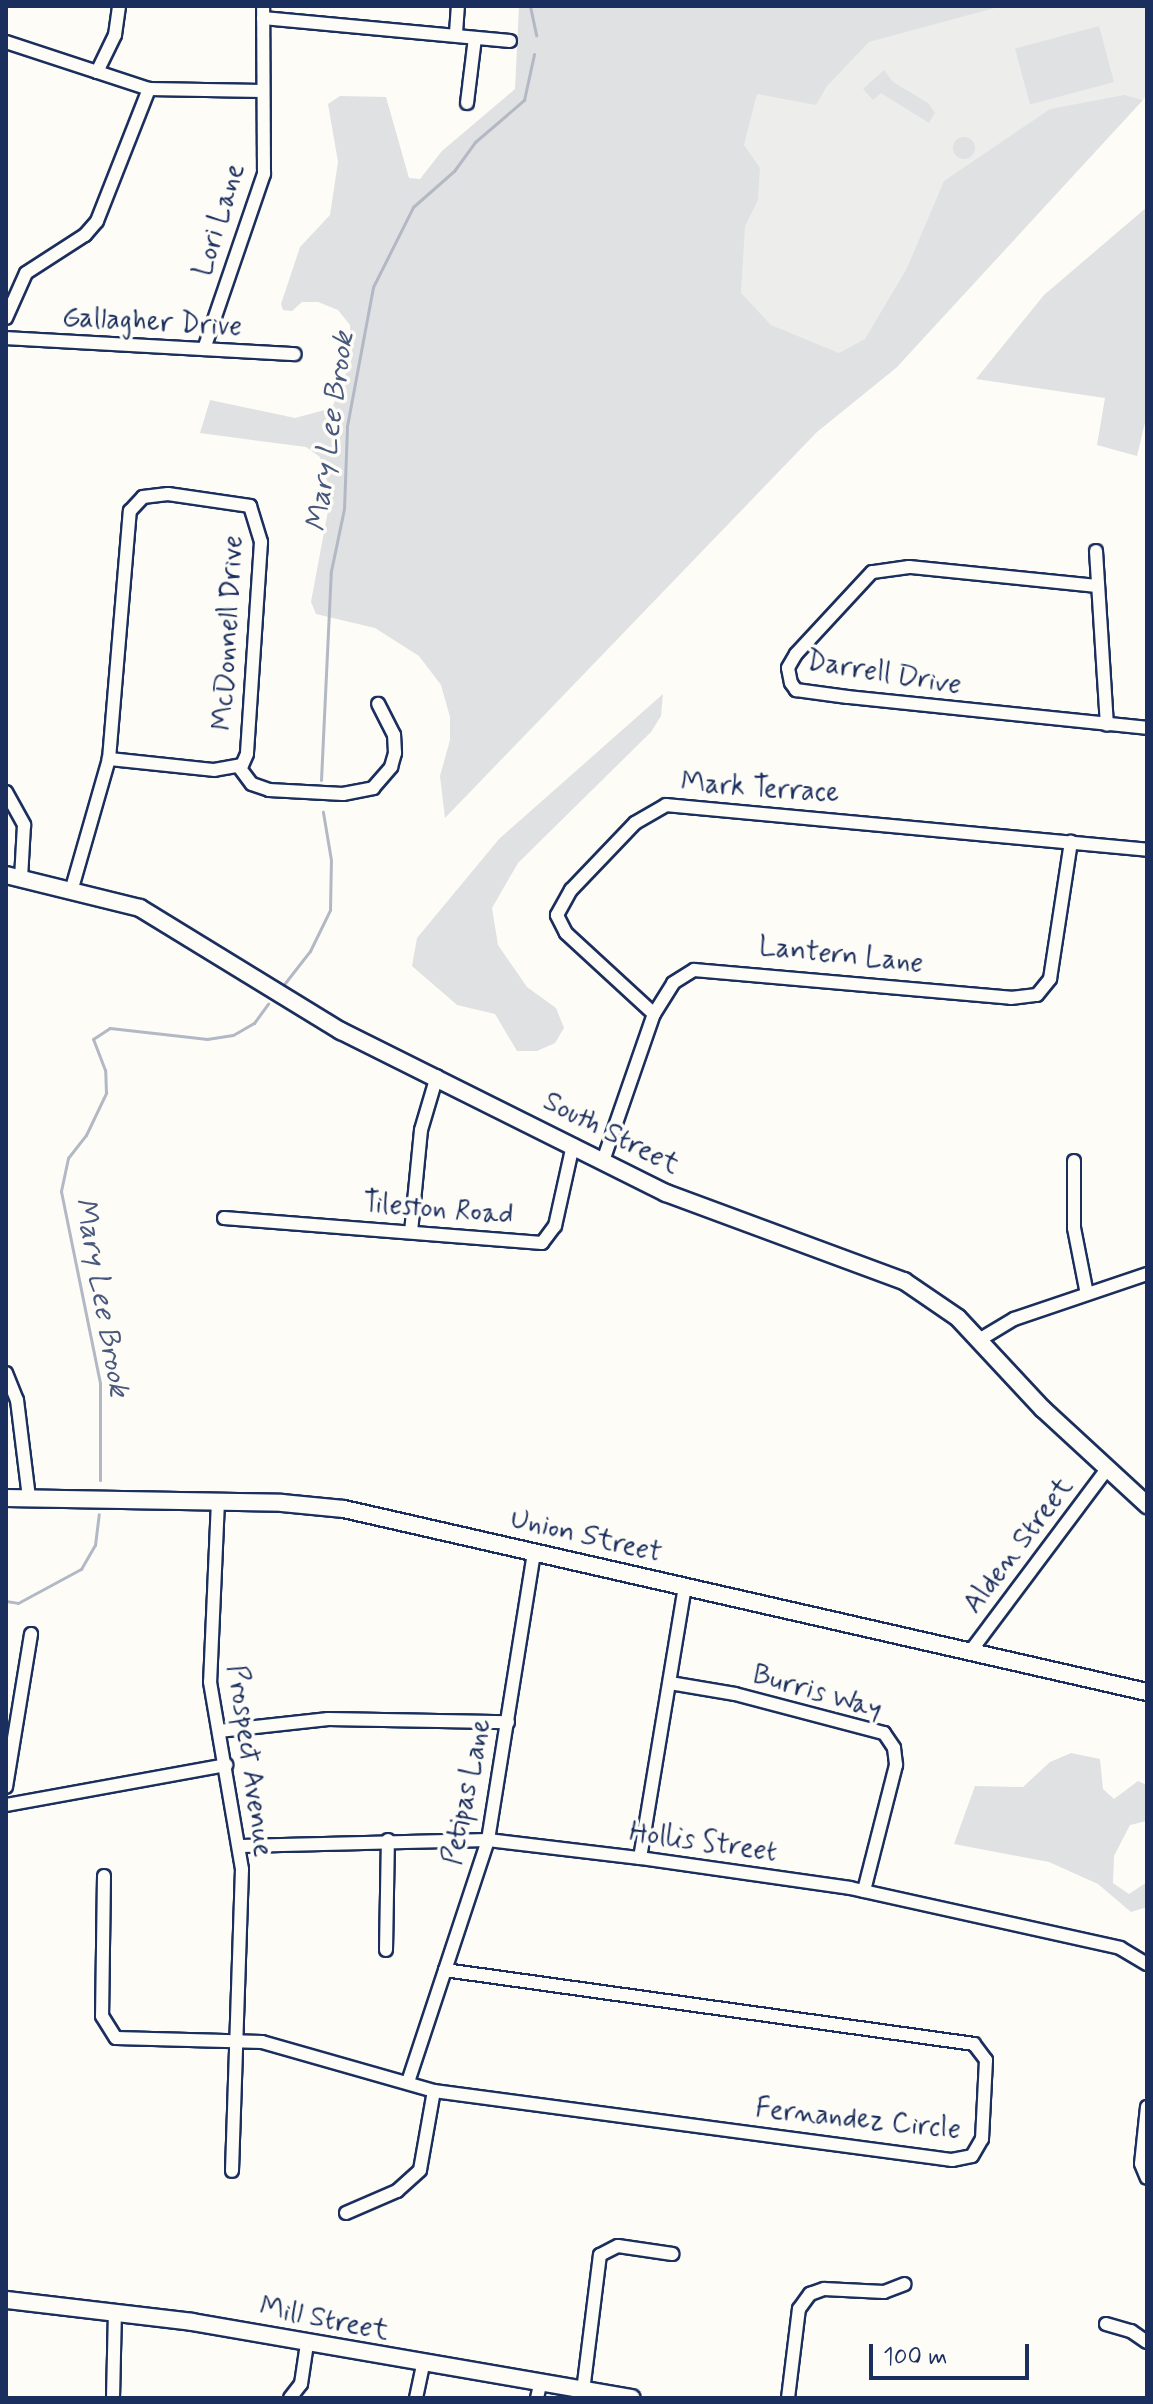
<!DOCTYPE html>
<html>
<head>
<meta charset="utf-8">
<style>
	body { margin:0 }
	#map { position:relative; width:1153px; height:2404px; overflow:hidden; background:#fdfcf7; font-family:Mynerve,sans-serif }
	div>[style] { position:absolute }
	[style*='--x'] { left:calc(var(--x)*1px); top:calc(var(--y)*1px); width:calc(var(--w)*1px); rotate:calc(var(--a)*1deg) }
	.built>* { inset:0; background:#edeeec }
	.green>* { inset:0; background:#e0e1e3; transform-origin:0 0 }
	.round { border-radius:50% }
	.stream>* { height:3px; margin:-1.5px; padding:0 1.5px; transform-origin:1.5px; border-radius:1.5px; background:#b3b8c5 }
	.roads { filter:drop-shadow(2px 0 #1b2f5e) drop-shadow(-2px 0 #1b2f5e) drop-shadow(0 2px #1b2f5e) drop-shadow(0 -2px #1b2f5e) }
	.street>* { height:12px; margin:-6px; padding:0 6px; transform-origin:6px; border-radius:6px; background:#fdfcf7 }
	.secondary>* { height:16px; margin:-8px; padding:0 8px; transform-origin:8px; border-radius:8px; background:#fdfcf7 }
	span { translate:-50% -50%; white-space:nowrap; text-align:center; line-height:1.15; -webkit-text-stroke:7px #fdfcf7; paint-order:stroke }
	.street-label { font-size:28px; color:#1b2f5e }
	.water-label { font-size:30px; color:#49587d; font-style:italic }
	.frame { position:absolute; inset:0; border:8px solid #1b2f5e; pointer-events:none }
	.scale { position:absolute; left:869px; top:2344px; width:160px; height:36px; box-sizing:border-box; border:4px solid #1b2f5e; border-top:0; padding-left:10px; font-size:24px; line-height:28px; white-space:nowrap; color:#1b2f5e; -webkit-text-stroke:6px #fdfcf7; paint-order:stroke }
</style>
</head>
<body>
<div id="map">
	<div class="built">
		<i style="clip-path:polygon(543px 6px,1147px 6px,1147px 95px,896px 368px,577px 335px)"></i>
	</div>
	<div class="green">
		<i style="clip-path:polygon(519px 6px,1002px 6px,869px 42px,827px 86px,816px 105px,757px 94px,744px 145px,760px 168px,758px 200px,745px 226px,741px 293px,771px 325px,839px 353px,865px 339px,907px 268px,944px 181px,1050px 109px,1124px 95px,1143px 100px,896px 368px,817px 432px,445px 818px,440px 776px,450px 740px,450px 717px,441px 685px,419px 656px,375px 628px,316px 614px,311px 602px,331px 495px,320px 457px,306px 447px,200px 433px,210px 400px,295px 418px,332px 408px,352px 358px,350px 325px,338px 310px,318px 302px,302px 302px,292px 311px,283px 310px,281px 304px,300px 247px,330px 215px,338px 162px,328px 104px,340px 96px,386px 97px,409px 178px,420px 179px,442px 151px,515px 89px)"></i>
		<i style="left:1099px;top:26px;width:58px;height:87px;rotate:75deg"></i>
		<i style="clip-path:polygon(884px 70px,893px 82px,928px 103px,935px 113px,929px 123px,881px 93px,873px 100px,863px 89px)"></i>
		<i class="round" style="left:953px;top:137px;width:22px;height:22px"></i>
		<i style="clip-path:polygon(1147px 207px,1147px 414px,1137px 456px,1097px 445px,1105px 398px,976px 379px,1044px 295px)"></i>
		<i style="clip-path:polygon(663px 694px,661px 716px,651px 732px,518px 863px,492px 908px,498px 945px,527px 987px,556px 1008px,564px 1028px,555px 1043px,537px 1051px,517px 1051px,495px 1014px,457px 1005px,412px 966px,417px 938px,499px 839px)"></i>
		<i style="clip-path:polygon(1071px 1753px,1100px 1759px,1103px 1789px,1114px 1799px,1138px 1781px,1147px 1785px,1147px 1821px,1130px 1825px,1114px 1856px,1113px 1883px,1129px 1894px,1147px 1882px,1147px 1907px,1131px 1912px,1098px 1884px,1049px 1862px,954px 1844px,975px 1786px,1023px 1787px,1050px 1762px)"></i>
	</div>
	<div class="stream">
		<i style="--x:530;--y:6;--w:30;--a:78"></i>
		<i style="--x:321;--y:780;--w:209;--a:-87.3"></i>
		<i style="--x:331;--y:571;--w:63;--a:-78.2"></i>
		<i style="--x:344;--y:509;--w:83;--a:-87.9"></i>
		<i style="--x:347;--y:426;--w:141;--a:-79.4"></i>
		<i style="--x:373;--y:287;--w:89;--a:-63.4"></i>
		<i style="--x:413;--y:207;--w:55;--a:-41.3"></i>
		<i style="--x:454;--y:171;--w:36;--a:-54"></i>
		<i style="--x:475;--y:142;--w:65;--a:-40.6"></i>
		<i style="--x:524;--y:100;--w:47;--a:-77.7"></i>
		<i style="--x:285;--y:983;--w:41;--a:-52"></i>
		<i style="--x:310;--y:951;--w:46;--a:-64"></i>
		<i style="--x:330;--y:910;--w:50;--a:-88.9"></i>
		<i style="--x:331;--y:860;--w:49;--a:-99.5"></i>
		<i style="--x:100;--y:1480;--w:97;--a:-90"></i>
		<i style="--x:100;--y:1383;--w:196;--a:-101.5"></i>
		<i style="--x:61;--y:1191;--w:34;--a:-78"></i>
		<i style="--x:68;--y:1158;--w:29;--a:-52"></i>
		<i style="--x:86;--y:1135;--w:47;--a:-64.5"></i>
		<i style="--x:106;--y:1093;--w:23;--a:-92"></i>
		<i style="--x:105;--y:1070;--w:33;--a:-111"></i>
		<i style="--x:93;--y:1039;--w:20;--a:-33"></i>
		<i style="--x:110;--y:1028;--w:98;--a:6.5"></i>
		<i style="--x:207;--y:1039;--w:26;--a:-9"></i>
		<i style="--x:233;--y:1035;--w:24;--a:-30"></i>
		<i style="--x:254;--y:1023;--w:24;--a:-54"></i>
		<i style="--x:6;--y:1601;--w:12;--a:9"></i>
		<i style="--x:18;--y:1603;--w:72;--a:-28.4"></i>
		<i style="--x:81;--y:1569;--w:28;--a:-60"></i>
		<i style="--x:95;--y:1545;--w:31;--a:-83"></i>
	</div>
	<div class="roads">
		<div class="street">
			<i style="--x:263;--y:18;--w:248;--a:5.3"></i>
			<i style="--x:456;--y:33;--w:27;--a:-86"></i>
			<i style="--x:6;--y:42;--w:151;--a:18.2"></i>
			<i style="--x:149;--y:89;--w:113;--a:1"></i>
			<i style="--x:97;--y:72;--w:41;--a:-64.1"></i>
			<i style="--x:115;--y:35;--w:29;--a:-82"></i>
			<i style="--x:467;--y:103;--w:65;--a:-83"></i>
			<i style="--x:6;--y:318;--w:49;--a:-66"></i>
			<i style="--x:26;--y:273;--w:70;--a:-32.8"></i>
			<i style="--x:85;--y:235;--w:18;--a:-49"></i>
			<i style="--x:97;--y:221;--w:142;--a:-68.5"></i>
			<i style="--x:6;--y:338;--w:289;--a:3.2"></i>
			<i style="--x:204;--y:349;--w:185;--a:-71.1"></i>
			<i style="--x:264;--y:174;--w:168;--a:-90.3"></i>
			<i style="--x:1096;--y:551;--w:174;--a:86.4"></i>
			<i style="--x:1097;--y:586;--w:189;--a:-174.2"></i>
			<i style="--x:909;--y:567;--w:37;--a:172"></i>
			<i style="--x:872;--y:572;--w:112;--a:132.8"></i>
			<i style="--x:796;--y:654;--w:16;--a:120"></i>
			<i style="--x:788;--y:668;--w:15;--a:79"></i>
			<i style="--x:791;--y:683;--w:9;--a:54"></i>
			<i style="--x:796;--y:690;--w:52;--a:7.7"></i>
			<i style="--x:848;--y:697;--w:301;--a:5.9"></i>
			<i style="--x:239;--y:767;--w:21;--a:53"></i>
			<i style="--x:252;--y:784;--w:18;--a:19"></i>
			<i style="--x:269;--y:790;--w:74;--a:3.1"></i>
			<i style="--x:343;--y:794;--w:31;--a:-11"></i>
			<i style="--x:373;--y:788;--w:28;--a:-49"></i>
			<i style="--x:391;--y:767;--w:15;--a:-74"></i>
			<i style="--x:395;--y:753;--w:18;--a:-93"></i>
			<i style="--x:394;--y:735;--w:35;--a:-117"></i>
			<i style="--x:6;--y:792;--w:38;--a:61"></i>
			<i style="--x:24;--y:825;--w:53;--a:93.2"></i>
			<i style="--x:72;--y:888;--w:134;--a:-74"></i>
			<i style="--x:109;--y:759;--w:249;--a:-85.2"></i>
			<i style="--x:130;--y:511;--w:19;--a:-47"></i>
			<i style="--x:143;--y:497;--w:25;--a:-7"></i>
			<i style="--x:168;--y:494;--w:83;--a:8.3"></i>
			<i style="--x:250;--y:506;--w:38;--a:73"></i>
			<i style="--x:261;--y:542;--w:212;--a:93.8"></i>
			<i style="--x:247;--y:754;--w:12;--a:114"></i>
			<i style="--x:242;--y:765;--w:28;--a:170"></i>
			<i style="--x:214;--y:770;--w:106;--a:-174"></i>
			<i style="--x:654;--y:1014;--w:120;--a:-137.4"></i>
			<i style="--x:566;--y:933;--w:20;--a:-117"></i>
			<i style="--x:557;--y:915;--w:29;--a:-61"></i>
			<i style="--x:571;--y:890;--w:93;--a:-46.3"></i>
			<i style="--x:635;--y:823;--w:36;--a:-30"></i>
			<i style="--x:666;--y:805;--w:483;--a:5.3"></i>
			<i style="--x:604;--y:1158;--w:152;--a:-70.9"></i>
			<i style="--x:654;--y:1014;--w:36;--a:-58"></i>
			<i style="--x:673;--y:983;--w:25;--a:-32"></i>
			<i style="--x:694;--y:970;--w:318;--a:5"></i>
			<i style="--x:1011;--y:998;--w:26;--a:-7"></i>
			<i style="--x:1037;--y:995;--w:21;--a:-51"></i>
			<i style="--x:1050;--y:979;--w:139;--a:-81.3"></i>
			<i style="--x:1074;--y:1161;--w:67;--a:90"></i>
			<i style="--x:1074;--y:1228;--w:67;--a:78.9"></i>
			<i style="--x:224;--y:1218;--w:319;--a:4.5"></i>
			<i style="--x:542;--y:1243;--w:21;--a:-53"></i>
			<i style="--x:555;--y:1226;--w:83;--a:-77.5"></i>
			<i style="--x:411;--y:1232;--w:102;--a:-84.4"></i>
			<i style="--x:421;--y:1130;--w:56;--a:-73.5"></i>
			<i style="--x:979;--y:1340;--w:41;--a:-31"></i>
			<i style="--x:1014;--y:1319;--w:140;--a:-18.7"></i>
			<i style="--x:6;--y:1373;--w:29;--a:68"></i>
			<i style="--x:17;--y:1400;--w:99;--a:83"></i>
			<i style="--x:218;--y:1501;--w:181;--a:92.5"></i>
			<i style="--x:210;--y:1682;--w:190;--a:80.3"></i>
			<i style="--x:242;--y:1869;--w:302;--a:91.9"></i>
			<i style="--x:970;--y:1652;--w:229;--a:-53.2"></i>
			<i style="--x:670;--y:1683;--w:66;--a:9.6"></i>
			<i style="--x:735;--y:1694;--w:154;--a:14.7"></i>
			<i style="--x:884;--y:1733;--w:18;--a:56"></i>
			<i style="--x:894;--y:1748;--w:17;--a:83"></i>
			<i style="--x:896;--y:1765;--w:130;--a:104.3"></i>
			<i style="--x:219;--y:1731;--w:110;--a:-6.3"></i>
			<i style="--x:328;--y:1719;--w:180;--a:1"></i>
			<i style="--x:6;--y:1787;--w:155;--a:-80.7"></i>
			<i style="--x:6;--y:1805;--w:224;--a:-10.3"></i>
			<i style="--x:241;--y:1846;--w:247;--a:-1.4"></i>
			<i style="--x:488;--y:1840;--w:153;--a:6.8"></i>
			<i style="--x:640;--y:1858;--w:212;--a:8.1"></i>
			<i style="--x:850;--y:1888;--w:277;--a:12.5"></i>
			<i style="--x:1120;--y:1948;--w:31;--a:31"></i>
			<i style="--x:640;--y:1858;--w:275;--a:-80.6"></i>
			<i style="--x:104;--y:1876;--w:140;--a:90.8"></i>
			<i style="--x:102;--y:2016;--w:26;--a:58"></i>
			<i style="--x:116;--y:2038;--w:146;--a:1.6"></i>
			<i style="--x:262;--y:2042;--w:179;--a:15.9"></i>
			<i style="--x:434;--y:2091;--w:523;--a:7.59"></i>
			<i style="--x:952;--y:2160;--w:20;--a:-11"></i>
			<i style="--x:972;--y:2156;--w:20;--a:-60"></i>
			<i style="--x:982;--y:2139;--w:79;--a:-87.1"></i>
			<i style="--x:986;--y:2060;--w:20;--a:-127"></i>
			<i style="--x:974;--y:2044;--w:534;--a:-172.04"></i>
			<i style="--x:386;--y:1950;--w:110;--a:-89"></i>
			<i style="--x:408;--y:2082;--w:255;--a:-71.7"></i>
			<i style="--x:488;--y:1840;--w:292;--a:-80.9"></i>
			<i style="--x:1147;--y:2107;--w:57;--a:96"></i>
			<i style="--x:1141;--y:2164;--w:15;--a:67"></i>
			<i style="--x:346;--y:2213;--w:56;--a:-23.3"></i>
			<i style="--x:397;--y:2191;--w:31;--a:-42"></i>
			<i style="--x:420;--y:2170;--w:80;--a:-80"></i>
			<i style="--x:1106;--y:2324;--w:26;--a:16"></i>
			<i style="--x:1131;--y:2331;--w:19;--a:35"></i>
			<i style="--x:583;--y:2391;--w:137;--a:-82.9"></i>
			<i style="--x:600;--y:2255;--w:20;--a:-27"></i>
			<i style="--x:618;--y:2246;--w:55;--a:8.4"></i>
			<i style="--x:113;--y:2398;--w:85;--a:-88.7"></i>
			<i style="--x:290;--y:2398;--w:18;--a:-52"></i>
			<i style="--x:301;--y:2384;--w:40;--a:-81.5"></i>
			<i style="--x:416;--y:2398;--w:34;--a:-78"></i>
			<i style="--x:537;--y:2398;--w:13;--a:-77"></i>
			<i style="--x:788;--y:2398;--w:90;--a:-83"></i>
			<i style="--x:799;--y:2309;--w:19;--a:-54"></i>
			<i style="--x:810;--y:2294;--w:15;--a:-20"></i>
			<i style="--x:824;--y:2289;--w:60;--a:2.9"></i>
			<i style="--x:884;--y:2292;--w:22;--a:-21"></i>
		</div>
		<div class="secondary">
			<i style="--x:6;--y:875;--w:138;--a:13.8"></i>
			<i style="--x:140;--y:908;--w:236;--a:31.5"></i>
			<i style="--x:341;--y:1031;--w:363;--a:26.5"></i>
			<i style="--x:666;--y:1193;--w:254;--a:20.3"></i>
			<i style="--x:904;--y:1281;--w:65;--a:34.4"></i>
			<i style="--x:958;--y:1318;--w:125;--a:47"></i>
			<i style="--x:1043;--y:1409;--w:142;--a:42.7"></i>
			<i style="--x:6;--y:1498;--w:276;--a:1"></i>
			<i style="--x:282;--y:1503;--w:62;--a:5.5"></i>
			<i style="--x:344;--y:1509;--w:824;--a:12.84"></i>
			<i style="--x:6;--y:2300;--w:187;--a:6.7"></i>
			<i style="--x:192;--y:2322;--w:446;--a:9.8"></i>
		</div>
	</div>
	<div class="street-label">
		<span style="left:220px;top:220px;rotate:-73deg">Lori Lane</span>
		<span style="left:152px;top:323px;rotate:3deg">Gallagher Drive</span>
		<span style="left:229px;top:633px;rotate:-87deg">McDonnell Drive</span>
		<span style="left:884px;top:674px;rotate:9deg">Darrell Drive</span>
		<span style="left:760px;top:789px;rotate:4deg">Mark Terrace</span>
		<span style="left:841px;top:956px;rotate:6deg">Lantern Lane</span>
		<span style="left:611px;top:1134px;rotate:27deg">South Street</span>
		<span style="left:438px;top:1210px;rotate:5deg">Tileston Road</span>
		<span style="left:586px;top:1537px;rotate:13deg">Union Street</span>
		<span style="left:1019px;top:1546px;rotate:-53deg">Alden Street</span>
		<span style="left:817px;top:1693px;rotate:16deg">Burris Way</span>
		<span style="left:249px;top:1761px;rotate:82deg">Prospect Avenue</span>
		<span style="left:468px;top:1792px;rotate:-78deg">Petipas Lane</span>
		<span style="left:703px;top:1843px;rotate:8deg">Hollis Street</span>
		<span style="left:858px;top:2120px;rotate:6deg">Fernandez Circle</span>
		<span style="left:324px;top:2320px;rotate:11deg">Mill Street</span>
	</div>
	<div class="water-label">
		<span style="left:331px;top:432px;rotate:-82deg">Mary Lee Brook</span>
		<span style="left:101px;top:1297px;rotate:80deg">Mary Lee Brook</span>
	</div>
	<div class="frame"></div>
	<div class="scale">100 m</div>
</div>
</body>
</html>
